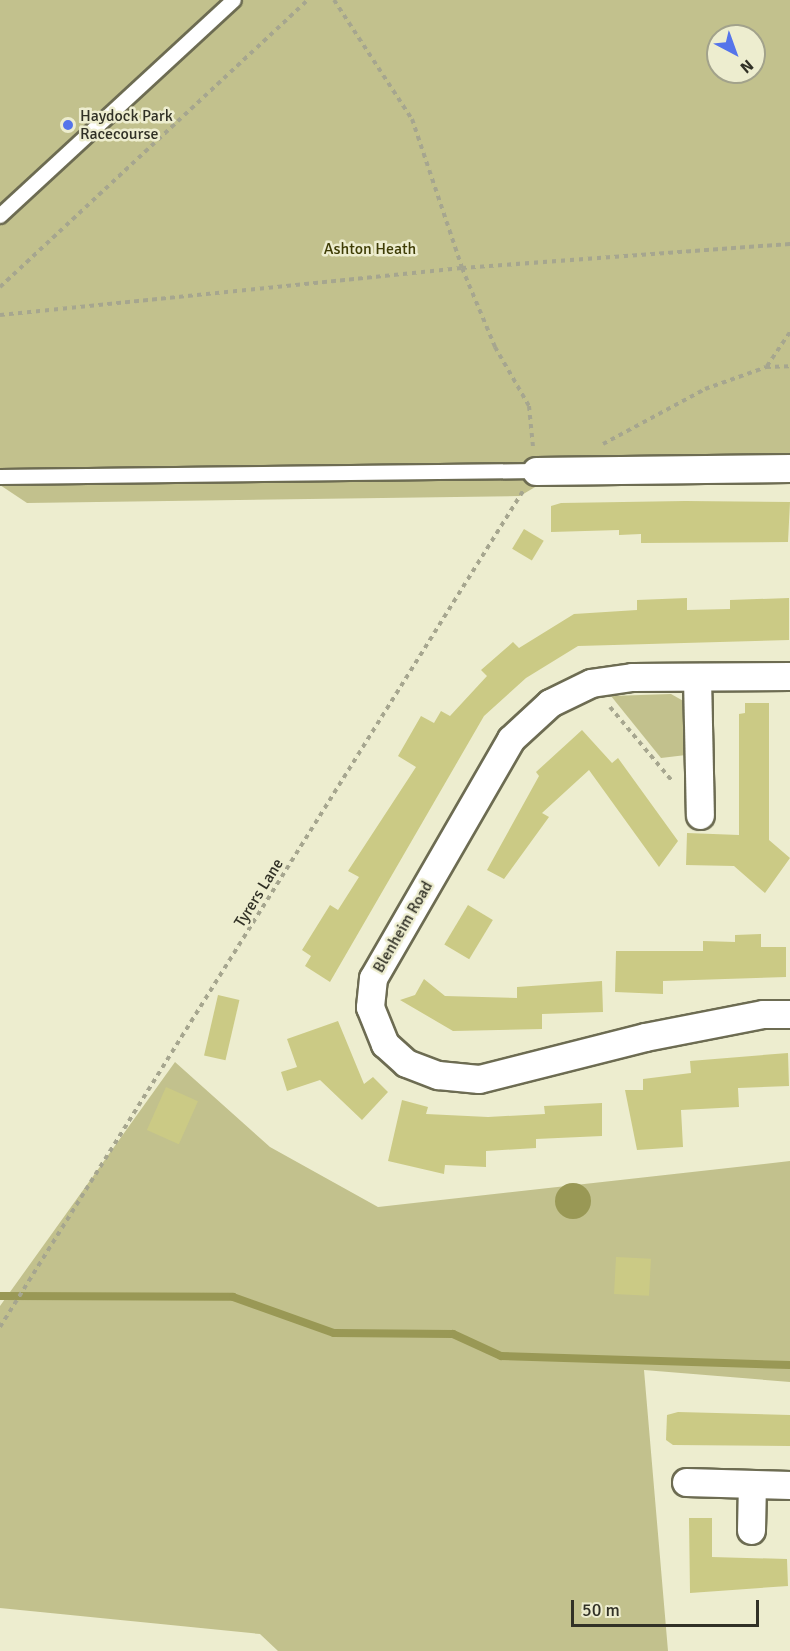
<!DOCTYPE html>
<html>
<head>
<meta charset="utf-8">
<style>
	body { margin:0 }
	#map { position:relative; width:790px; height:1651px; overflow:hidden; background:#ededcf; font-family:Signika,sans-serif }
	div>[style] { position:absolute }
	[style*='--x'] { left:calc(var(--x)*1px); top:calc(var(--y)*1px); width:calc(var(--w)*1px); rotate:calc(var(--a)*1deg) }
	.green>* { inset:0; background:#c2c18d }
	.water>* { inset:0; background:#999855 }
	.round { border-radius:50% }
	.stream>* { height:8px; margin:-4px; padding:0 4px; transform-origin:4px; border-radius:4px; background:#999855 }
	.building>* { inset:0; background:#cbca85; transform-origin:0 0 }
	.path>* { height:4px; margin-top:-2px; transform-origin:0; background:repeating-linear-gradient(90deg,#a6a68f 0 4.5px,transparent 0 9px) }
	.roads { filter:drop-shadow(2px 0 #6d6c52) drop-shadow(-2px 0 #6d6c52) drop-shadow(0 2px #6d6c52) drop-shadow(0 -2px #6d6c52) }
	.service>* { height:14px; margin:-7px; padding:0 7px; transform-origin:7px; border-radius:7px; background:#fff }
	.minor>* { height:27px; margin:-13.5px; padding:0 13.5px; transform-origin:13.5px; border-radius:13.5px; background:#fff }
	.dots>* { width:16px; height:16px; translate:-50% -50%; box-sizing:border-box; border:3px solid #ededcf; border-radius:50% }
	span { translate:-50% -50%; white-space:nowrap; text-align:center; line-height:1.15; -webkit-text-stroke:5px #ededcf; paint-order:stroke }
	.poi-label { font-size:16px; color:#313126 }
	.left { translate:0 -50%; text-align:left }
	.park-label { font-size:16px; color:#3f3d06 }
	.street-label { font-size:16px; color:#313126 }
	.north { position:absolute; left:706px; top:24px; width:60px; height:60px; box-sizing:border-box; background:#ededcf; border:2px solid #a2a28b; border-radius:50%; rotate:139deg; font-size:16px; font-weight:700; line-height:24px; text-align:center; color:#313126 }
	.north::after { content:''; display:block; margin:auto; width:21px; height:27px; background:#5574ea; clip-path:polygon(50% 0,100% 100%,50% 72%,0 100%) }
	.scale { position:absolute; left:571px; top:1600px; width:188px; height:27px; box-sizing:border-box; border:3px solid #313126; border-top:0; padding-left:8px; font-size:18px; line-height:21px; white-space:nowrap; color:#313126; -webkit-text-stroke:4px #ededcf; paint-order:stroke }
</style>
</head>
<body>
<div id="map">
	<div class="green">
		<i style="clip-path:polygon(evenodd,0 0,790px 0,790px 457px,572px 465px,520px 496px,27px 503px,0 485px,0 0,718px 36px,754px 36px,754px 72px,718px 72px,718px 36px)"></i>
		<i style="clip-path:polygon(671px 694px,687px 703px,686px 755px,661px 758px,611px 696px)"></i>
		<i style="clip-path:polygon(175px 1062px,270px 1147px,378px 1207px,790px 1161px,790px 1382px,644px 1370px,668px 1651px,278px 1651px,260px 1634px,0 1608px,0 1306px)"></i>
	</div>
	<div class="water">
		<i class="round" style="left:555px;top:1183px;width:36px;height:36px"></i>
	</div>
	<div class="stream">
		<i style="--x:0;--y:1296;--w:233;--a:0.2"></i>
		<i style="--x:233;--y:1297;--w:107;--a:19.6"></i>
		<i style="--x:334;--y:1333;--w:119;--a:0.5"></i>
		<i style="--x:453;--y:1334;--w:53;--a:24.6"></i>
		<i style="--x:501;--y:1356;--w:289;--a:1.8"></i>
	</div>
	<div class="building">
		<i style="clip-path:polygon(685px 501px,790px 502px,788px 542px,641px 543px,641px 534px,619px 535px,619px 530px,551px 532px,551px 506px,561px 503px)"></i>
		<i style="left:524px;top:529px;width:23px;height:23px;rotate:31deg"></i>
		<i style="clip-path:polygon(687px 598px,687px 610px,730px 609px,730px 600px,789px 598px,789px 640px,578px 646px,526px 678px,484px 716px,330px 982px,305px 966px,311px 956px,302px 950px,330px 905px,338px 910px,359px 877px,348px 871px,416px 767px,398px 756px,421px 716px,434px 723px,441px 711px,450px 716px,487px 676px,481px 670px,513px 642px,519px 648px,574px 614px,637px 610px,637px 600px)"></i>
		<i style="clip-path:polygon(745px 703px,769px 703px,769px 840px,790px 858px,765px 893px,734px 866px,686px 865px,687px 833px,739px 835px,739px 714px,745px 713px)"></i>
		<i style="clip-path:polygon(582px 730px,612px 763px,618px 758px,678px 841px,659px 867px,589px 770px,542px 813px,549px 817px,504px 879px,487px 870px,539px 776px,536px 772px)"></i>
		<i style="left:468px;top:905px;width:29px;height:46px;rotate:31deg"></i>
		<i style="clip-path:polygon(761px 934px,761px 947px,786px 947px,786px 977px,663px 981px,663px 994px,615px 992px,616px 951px,703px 951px,703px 941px,735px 942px,735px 935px)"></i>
		<i style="clip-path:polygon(424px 979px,445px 996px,517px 998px,517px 987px,602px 981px,603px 1012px,542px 1014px,542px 1029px,453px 1031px,400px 1000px,415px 995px)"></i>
		<i style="left:218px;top:995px;width:22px;height:62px;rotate:13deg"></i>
		<i style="clip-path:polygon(338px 1021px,364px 1084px,373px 1077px,388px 1092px,362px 1120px,320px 1080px,287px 1091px,281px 1072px,297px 1067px,287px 1039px)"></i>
		<i style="clip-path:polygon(788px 1053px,789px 1086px,738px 1088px,739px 1107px,681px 1110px,683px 1147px,637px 1150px,625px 1090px,643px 1090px,643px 1079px,691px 1073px,690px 1061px)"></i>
		<i style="left:166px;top:1087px;width:35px;height:47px;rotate:24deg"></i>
		<i style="clip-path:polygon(402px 1100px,428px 1107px,426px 1114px,488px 1117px,545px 1114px,544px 1106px,602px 1103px,602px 1136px,536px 1139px,536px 1148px,486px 1151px,486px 1167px,445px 1165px,444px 1174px,388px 1161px)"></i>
		<i style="left:616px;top:1257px;width:35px;height:37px;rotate:3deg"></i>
		<i style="clip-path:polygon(678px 1412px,790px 1415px,790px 1446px,673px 1445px,666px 1440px,667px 1415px)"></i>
		<i style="clip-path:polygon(689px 1518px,712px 1518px,712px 1557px,787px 1559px,788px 1586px,690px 1593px)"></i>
	</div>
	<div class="path">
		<i style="--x:334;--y:0;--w:142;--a:56.8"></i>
		<i style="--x:412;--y:119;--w:157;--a:71.4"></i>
		<i style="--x:462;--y:268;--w:86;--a:67.3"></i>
		<i style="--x:495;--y:347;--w:68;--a:60"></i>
		<i style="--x:529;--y:406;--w:41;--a:84.4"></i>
		<i style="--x:0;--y:287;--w:421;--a:-43"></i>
		<i style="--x:0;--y:315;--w:464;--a:-5.8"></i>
		<i style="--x:462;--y:268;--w:329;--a:-4.2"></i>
		<i style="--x:767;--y:366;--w:41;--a:-55.9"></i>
		<i style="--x:603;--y:444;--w:116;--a:-28.3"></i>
		<i style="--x:705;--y:389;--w:65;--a:-19.8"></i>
		<i style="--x:766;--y:367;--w:24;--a:-2"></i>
		<i style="--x:610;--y:707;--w:98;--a:50"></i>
		<i style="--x:0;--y:1327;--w:986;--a:-57.97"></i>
	</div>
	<div class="roads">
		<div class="service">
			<i style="--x:0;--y:216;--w:318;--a:-42.7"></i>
			<i style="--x:0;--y:477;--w:536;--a:-0.64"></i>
		</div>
		<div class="minor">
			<i style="--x:536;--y:471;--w:254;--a:-0.7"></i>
			<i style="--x:790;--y:676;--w:158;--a:179.6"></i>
			<i style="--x:632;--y:677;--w:41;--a:171.7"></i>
			<i style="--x:591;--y:683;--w:46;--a:154"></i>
			<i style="--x:550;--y:703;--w:53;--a:137.3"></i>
			<i style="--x:511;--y:739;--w:276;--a:120"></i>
			<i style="--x:373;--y:978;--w:29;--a:96"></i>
			<i style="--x:370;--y:1007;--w:40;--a:68"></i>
			<i style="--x:385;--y:1044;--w:28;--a:42"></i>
			<i style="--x:406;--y:1063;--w:34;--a:21"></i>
			<i style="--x:438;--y:1075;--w:41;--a:5.6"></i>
			<i style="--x:479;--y:1079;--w:171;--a:-14.2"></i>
			<i style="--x:645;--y:1037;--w:120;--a:-11"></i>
			<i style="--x:763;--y:1014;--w:27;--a:0"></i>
			<i style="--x:697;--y:677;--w:138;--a:88.8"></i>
			<i style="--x:686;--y:1482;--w:104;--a:1.7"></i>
			<i style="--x:751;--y:1530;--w:46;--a:-88.8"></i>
		</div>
	</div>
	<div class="dots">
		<i style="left:68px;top:125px;background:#5574ea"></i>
	</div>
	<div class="poi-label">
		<span class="left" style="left:80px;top:125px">Haydock Park<br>Racecourse</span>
	</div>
	<div class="park-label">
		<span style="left:370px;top:249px">Ashton Heath</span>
	</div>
	<div class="street-label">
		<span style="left:259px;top:893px;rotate:-58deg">Tyrers Lane</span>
		<span style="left:403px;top:927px;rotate:-60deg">Blenheim Road</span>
	</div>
	<div class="north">N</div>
	<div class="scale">50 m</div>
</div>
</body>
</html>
